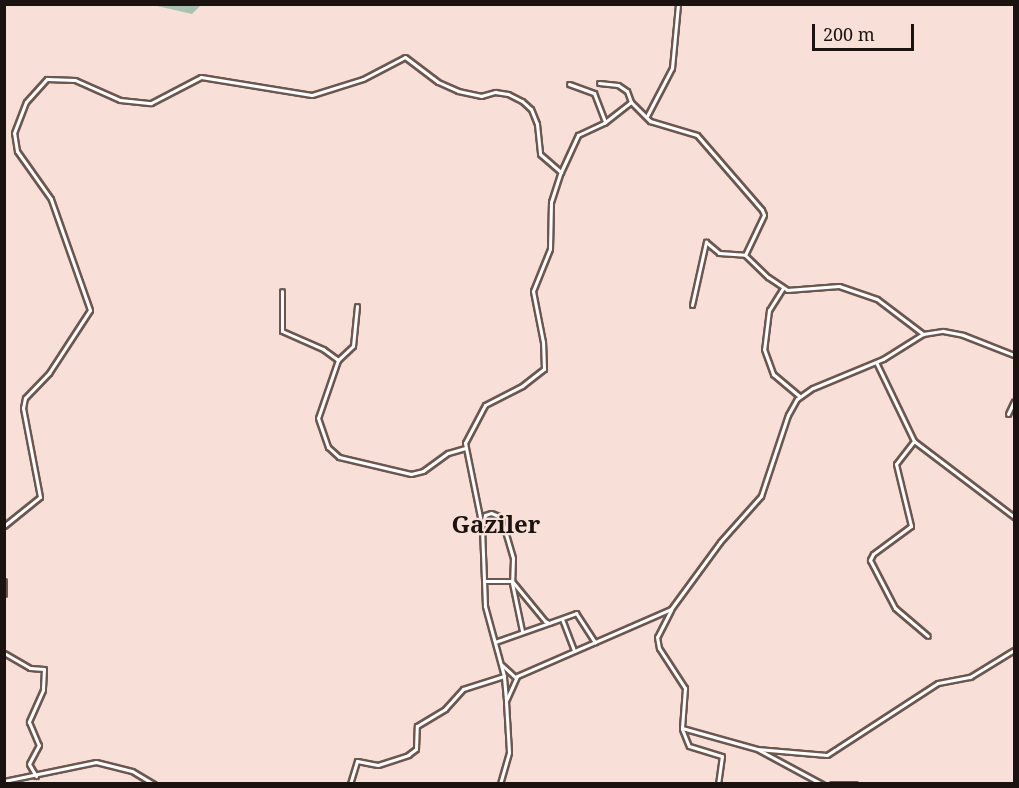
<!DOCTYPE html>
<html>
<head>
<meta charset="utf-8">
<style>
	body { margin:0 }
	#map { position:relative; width:1019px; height:788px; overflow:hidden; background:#f8e0d8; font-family:"Noto Serif",serif }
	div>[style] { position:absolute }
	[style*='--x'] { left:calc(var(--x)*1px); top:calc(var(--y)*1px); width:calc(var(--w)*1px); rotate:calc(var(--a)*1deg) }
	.green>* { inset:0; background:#a9c2b2 }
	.roads { filter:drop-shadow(2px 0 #6b5750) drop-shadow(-2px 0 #6b5750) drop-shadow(0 2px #6b5750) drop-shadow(0 -2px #6b5750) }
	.minor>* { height:3px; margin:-1.5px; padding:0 1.5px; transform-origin:1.5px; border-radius:1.5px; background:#fff }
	span { translate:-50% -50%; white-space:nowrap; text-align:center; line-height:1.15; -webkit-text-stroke:4.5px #f8e0d8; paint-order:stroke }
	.quarter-label { font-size:24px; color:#1b1310; font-weight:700 }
	.frame { position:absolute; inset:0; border:6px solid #1b1310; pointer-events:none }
	.scale { position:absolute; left:812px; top:24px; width:102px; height:27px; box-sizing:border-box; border:3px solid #1b1310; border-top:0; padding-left:8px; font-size:18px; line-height:21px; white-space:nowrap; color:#1b1310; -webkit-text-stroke:4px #f8e0d8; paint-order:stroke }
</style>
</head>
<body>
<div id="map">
	<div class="green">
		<i style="clip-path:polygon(153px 5px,201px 5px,192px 14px)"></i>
	</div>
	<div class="roads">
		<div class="minor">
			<i style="--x:599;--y:83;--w:19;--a:6"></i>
			<i style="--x:618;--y:85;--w:11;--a:34"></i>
			<i style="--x:627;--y:91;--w:12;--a:70"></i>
			<i style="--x:569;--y:84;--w:27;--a:20"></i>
			<i style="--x:594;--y:93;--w:31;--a:69"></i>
			<i style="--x:647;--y:116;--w:54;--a:-62.5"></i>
			<i style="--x:672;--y:68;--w:64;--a:-84.6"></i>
			<i style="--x:783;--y:288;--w:26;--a:122"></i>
			<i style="--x:769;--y:310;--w:39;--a:97"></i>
			<i style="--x:764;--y:349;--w:27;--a:70"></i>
			<i style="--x:773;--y:374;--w:35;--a:40"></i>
			<i style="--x:282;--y:291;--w:40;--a:90"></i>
			<i style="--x:282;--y:331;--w:45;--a:23.7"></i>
			<i style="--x:323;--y:349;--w:19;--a:36"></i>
			<i style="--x:692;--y:305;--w:65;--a:-77.5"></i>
			<i style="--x:706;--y:242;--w:17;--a:40"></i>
			<i style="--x:719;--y:253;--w:26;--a:4"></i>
			<i style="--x:357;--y:306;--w:40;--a:95.7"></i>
			<i style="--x:353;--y:346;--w:21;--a:137"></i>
			<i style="--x:338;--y:360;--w:61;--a:109"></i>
			<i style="--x:318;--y:418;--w:31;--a:71"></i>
			<i style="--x:328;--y:447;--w:15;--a:42"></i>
			<i style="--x:339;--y:457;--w:74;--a:13.3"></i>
			<i style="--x:411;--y:474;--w:12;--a:-14"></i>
			<i style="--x:423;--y:471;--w:31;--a:-36"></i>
			<i style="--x:448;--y:453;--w:18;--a:-16"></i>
			<i style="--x:876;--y:362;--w:88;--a:64.3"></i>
			<i style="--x:914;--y:441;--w:126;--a:37.2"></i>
			<i style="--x:1008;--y:414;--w:14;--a:-65"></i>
			<i style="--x:914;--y:441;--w:29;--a:128"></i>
			<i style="--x:896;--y:464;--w:64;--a:76.4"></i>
			<i style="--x:911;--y:526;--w:47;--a:143.6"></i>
			<i style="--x:873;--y:554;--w:7;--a:117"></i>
			<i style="--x:870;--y:560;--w:54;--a:62.5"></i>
			<i style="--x:895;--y:608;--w:43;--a:40.3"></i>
			<i style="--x:483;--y:524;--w:9;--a:-77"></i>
			<i style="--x:485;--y:515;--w:6;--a:-18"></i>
			<i style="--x:491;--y:513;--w:11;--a:22"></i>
			<i style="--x:501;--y:517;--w:43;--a:73.7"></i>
			<i style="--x:513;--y:558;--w:23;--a:92"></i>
			<i style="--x:512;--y:581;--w:28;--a:180"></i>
			<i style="--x:4;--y:526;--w:46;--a:-38.9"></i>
			<i style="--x:40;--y:497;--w:91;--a:-100.8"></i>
			<i style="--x:23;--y:408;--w:10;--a:-79"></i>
			<i style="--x:25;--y:398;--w:35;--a:-46"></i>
			<i style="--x:49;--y:373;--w:75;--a:-56.9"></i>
			<i style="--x:90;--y:310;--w:118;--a:-109.4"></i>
			<i style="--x:51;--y:199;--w:59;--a:-125.3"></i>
			<i style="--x:17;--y:151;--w:18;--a:-99"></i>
			<i style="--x:14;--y:133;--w:33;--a:-69"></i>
			<i style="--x:26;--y:102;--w:31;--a:-48"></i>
			<i style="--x:47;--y:79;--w:28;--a:2"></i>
			<i style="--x:75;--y:80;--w:49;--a:24"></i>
			<i style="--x:120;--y:100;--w:31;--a:6"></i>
			<i style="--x:151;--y:103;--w:56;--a:-27.5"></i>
			<i style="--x:201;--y:77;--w:112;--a:9.2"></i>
			<i style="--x:312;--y:95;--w:53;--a:-17.4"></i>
			<i style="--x:363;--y:79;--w:47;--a:-27.6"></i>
			<i style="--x:405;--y:57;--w:41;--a:37.1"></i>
			<i style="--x:438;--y:82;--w:22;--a:24"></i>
			<i style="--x:458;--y:91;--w:24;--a:12"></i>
			<i style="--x:481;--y:96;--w:15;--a:-16"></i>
			<i style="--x:495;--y:92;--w:13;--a:9"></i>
			<i style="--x:508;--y:94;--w:16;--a:27"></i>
			<i style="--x:522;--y:101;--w:12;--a:42"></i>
			<i style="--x:531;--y:109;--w:16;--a:68"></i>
			<i style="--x:537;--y:124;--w:30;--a:84"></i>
			<i style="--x:540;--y:154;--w:28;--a:41"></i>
			<i style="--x:561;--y:172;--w:41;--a:-65.3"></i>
			<i style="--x:578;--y:135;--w:29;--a:-25"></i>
			<i style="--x:604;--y:123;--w:34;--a:-38"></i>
			<i style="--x:631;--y:102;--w:27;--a:45"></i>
			<i style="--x:650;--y:121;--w:49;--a:16.6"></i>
			<i style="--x:697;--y:135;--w:99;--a:49.1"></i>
			<i style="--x:762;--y:210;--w:5;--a:68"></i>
			<i style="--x:764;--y:215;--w:44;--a:115.4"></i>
			<i style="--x:745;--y:255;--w:32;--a:44"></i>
			<i style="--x:768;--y:277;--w:23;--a:34"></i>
			<i style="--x:787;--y:290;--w:52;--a:-4.4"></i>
			<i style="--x:839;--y:286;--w:40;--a:18.9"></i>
			<i style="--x:877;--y:299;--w:58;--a:37.3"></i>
			<i style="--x:4;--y:581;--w:13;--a:90"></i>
			<i style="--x:512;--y:581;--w:52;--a:50.5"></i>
			<i style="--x:545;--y:621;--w:4;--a:27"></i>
			<i style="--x:549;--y:623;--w:29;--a:-20"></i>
			<i style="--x:576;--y:613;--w:35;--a:57"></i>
			<i style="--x:512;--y:583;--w:49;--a:78.2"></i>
			<i style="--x:671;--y:610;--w:30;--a:117"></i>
			<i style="--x:657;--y:637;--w:11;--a:80"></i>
			<i style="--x:659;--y:648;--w:48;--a:57"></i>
			<i style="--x:685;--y:688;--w:40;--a:94.3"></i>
			<i style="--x:682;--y:728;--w:78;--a:15.6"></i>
			<i style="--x:757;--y:749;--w:70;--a:4.9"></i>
			<i style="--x:827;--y:755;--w:132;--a:-33"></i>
			<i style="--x:938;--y:683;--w:33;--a:-11"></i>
			<i style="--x:970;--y:677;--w:52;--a:-31.5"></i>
			<i style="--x:562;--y:619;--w:34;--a:69"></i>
			<i style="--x:495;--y:642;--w:57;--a:-19.4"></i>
			<i style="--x:4;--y:653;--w:30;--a:30"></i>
			<i style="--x:30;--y:668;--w:14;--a:4"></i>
			<i style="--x:44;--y:669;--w:21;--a:93"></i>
			<i style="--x:43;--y:690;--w:35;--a:114"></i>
			<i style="--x:29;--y:722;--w:25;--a:67"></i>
			<i style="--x:39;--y:745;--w:21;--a:118"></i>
			<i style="--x:29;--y:764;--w:14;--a:60"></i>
			<i style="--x:502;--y:665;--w:19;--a:43"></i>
			<i style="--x:506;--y:700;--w:24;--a:-95"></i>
			<i style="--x:504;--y:676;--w:73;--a:-105.2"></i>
			<i style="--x:485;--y:606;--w:79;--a:-92.2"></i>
			<i style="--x:482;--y:527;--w:86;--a:-101.4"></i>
			<i style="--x:465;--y:443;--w:43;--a:-62.2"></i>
			<i style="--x:485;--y:405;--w:42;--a:-27.2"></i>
			<i style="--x:522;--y:386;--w:28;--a:-38"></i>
			<i style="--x:544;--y:369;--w:27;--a:-92"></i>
			<i style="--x:543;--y:342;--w:52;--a:-101.1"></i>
			<i style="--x:533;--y:291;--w:45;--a:-68"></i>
			<i style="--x:550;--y:249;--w:47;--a:-88.8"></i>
			<i style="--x:551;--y:202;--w:32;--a:-72"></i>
			<i style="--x:682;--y:729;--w:18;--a:68"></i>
			<i style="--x:689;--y:746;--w:34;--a:17"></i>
			<i style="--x:722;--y:756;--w:28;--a:98"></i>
			<i style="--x:757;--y:749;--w:74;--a:28.3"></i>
			<i style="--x:4;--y:781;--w:94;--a:-11.7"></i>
			<i style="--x:96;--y:762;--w:37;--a:14"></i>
			<i style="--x:132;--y:771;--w:26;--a:31"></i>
			<i style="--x:350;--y:784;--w:24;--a:-73"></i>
			<i style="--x:357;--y:761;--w:21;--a:11"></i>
			<i style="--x:378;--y:765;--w:32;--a:-18"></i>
			<i style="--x:408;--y:755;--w:10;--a:-37"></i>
			<i style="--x:416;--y:749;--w:23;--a:-88"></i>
			<i style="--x:417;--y:726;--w:33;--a:-31"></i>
			<i style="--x:445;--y:709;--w:27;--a:-48"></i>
			<i style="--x:463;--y:689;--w:43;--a:-17.6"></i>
			<i style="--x:500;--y:784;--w:33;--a:-74"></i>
			<i style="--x:509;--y:752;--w:51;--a:-93.4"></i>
			<i style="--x:506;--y:701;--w:27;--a:-66"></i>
			<i style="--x:517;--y:676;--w:168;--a:-23.5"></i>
			<i style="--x:671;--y:609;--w:83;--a:-53.8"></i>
			<i style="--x:720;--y:542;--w:62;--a:-48.3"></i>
			<i style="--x:761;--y:496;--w:85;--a:-71.6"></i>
			<i style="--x:788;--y:415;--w:18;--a:-61"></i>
			<i style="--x:797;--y:399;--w:19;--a:-35"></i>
			<i style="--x:813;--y:388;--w:76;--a:-22.5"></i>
			<i style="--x:883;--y:359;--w:47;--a:-32"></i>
			<i style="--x:923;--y:334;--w:20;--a:-9"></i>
			<i style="--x:943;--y:331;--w:20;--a:11"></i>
			<i style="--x:963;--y:335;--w:55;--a:21.4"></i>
			<i style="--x:832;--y:784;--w:23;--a:0"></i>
		</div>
	</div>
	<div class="quarter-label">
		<span style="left:496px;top:524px">Gaziler</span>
	</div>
	<div class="frame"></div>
	<div class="scale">200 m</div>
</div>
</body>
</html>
